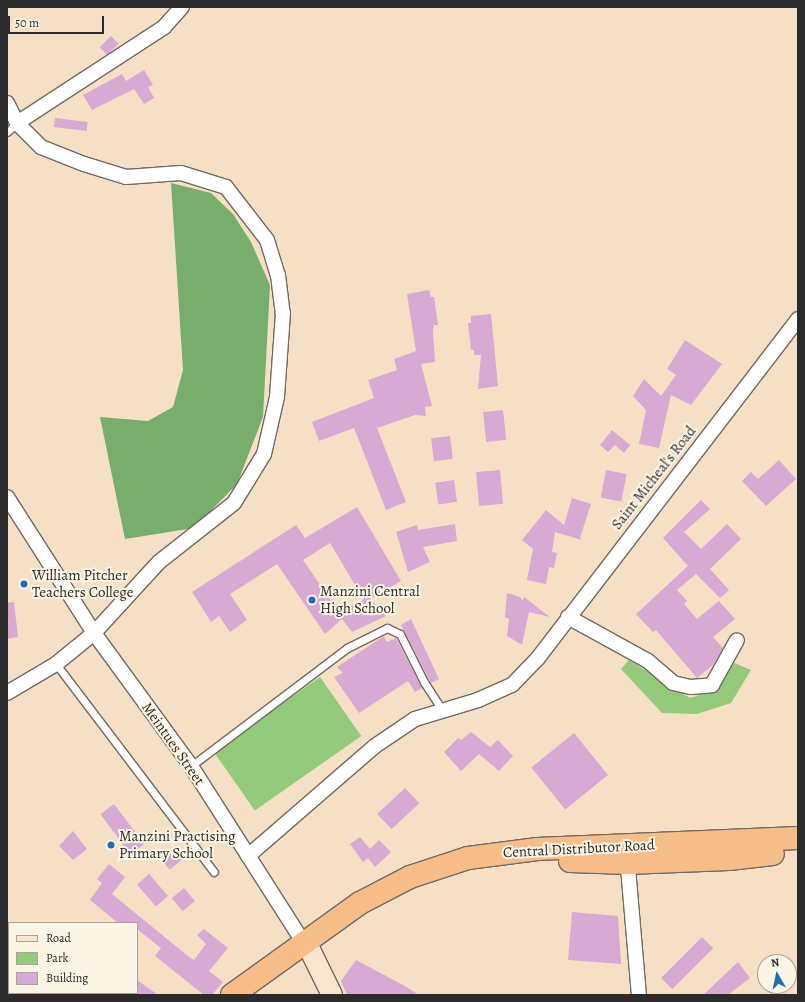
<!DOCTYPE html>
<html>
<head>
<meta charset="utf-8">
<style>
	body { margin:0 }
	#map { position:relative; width:805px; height:1002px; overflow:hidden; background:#f6e0c5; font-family:Alegreya,serif }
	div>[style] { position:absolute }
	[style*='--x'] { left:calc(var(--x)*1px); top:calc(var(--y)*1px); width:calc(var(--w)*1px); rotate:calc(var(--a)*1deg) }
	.green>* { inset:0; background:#94ca7c; transform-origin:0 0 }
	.forest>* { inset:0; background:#77ae6c }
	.building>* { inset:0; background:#d8a9d3; transform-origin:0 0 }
	.roads { filter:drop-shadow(1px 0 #726a61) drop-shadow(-1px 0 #726a61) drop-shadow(0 1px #726a61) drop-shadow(0 -1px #726a61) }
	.lane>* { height:7px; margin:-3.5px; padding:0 3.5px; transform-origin:3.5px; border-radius:3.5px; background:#fff }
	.street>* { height:14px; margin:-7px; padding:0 7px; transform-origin:7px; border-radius:7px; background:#fff }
	.secondary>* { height:20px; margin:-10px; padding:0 10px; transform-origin:10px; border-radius:10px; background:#fce5cf }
	.highway>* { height:22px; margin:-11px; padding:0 11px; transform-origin:11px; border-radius:11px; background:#f7bd88 }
	.dots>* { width:11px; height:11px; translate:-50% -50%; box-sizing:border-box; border:2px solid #fcf5e5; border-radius:50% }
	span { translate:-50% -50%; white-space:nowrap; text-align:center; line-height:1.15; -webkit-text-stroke:4px #fcf5e5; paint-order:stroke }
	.street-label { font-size:15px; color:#2b2b2b }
	.poi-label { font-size:15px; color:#2b2b2b }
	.left { translate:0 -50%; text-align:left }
	.frame { position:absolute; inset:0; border:8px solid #2b2b2b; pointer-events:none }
	.legend { position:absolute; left:8px; top:922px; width:130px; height:72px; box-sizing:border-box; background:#fcf5e5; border:1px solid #a8a49b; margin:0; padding:5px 7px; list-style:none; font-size:12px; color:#2b2b2b }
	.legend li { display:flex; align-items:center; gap:8px; height:20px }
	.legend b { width:20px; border:1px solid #a8a49b }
	.north { position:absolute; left:757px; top:954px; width:40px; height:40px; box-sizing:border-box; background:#fcf5e5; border:1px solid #a8a49b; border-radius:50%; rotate:351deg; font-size:11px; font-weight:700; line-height:16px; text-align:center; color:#2b2b2b }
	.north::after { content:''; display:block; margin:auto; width:14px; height:18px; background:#1f6fb2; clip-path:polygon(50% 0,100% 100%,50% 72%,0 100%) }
	.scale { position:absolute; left:8px; top:16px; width:96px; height:18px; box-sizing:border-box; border:2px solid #2b2b2b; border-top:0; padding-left:5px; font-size:12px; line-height:14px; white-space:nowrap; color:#2b2b2b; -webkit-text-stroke:3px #fcf5e5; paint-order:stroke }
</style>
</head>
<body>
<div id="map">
	<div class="green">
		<i style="clip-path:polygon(629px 660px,690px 698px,703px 694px,721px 683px,734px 663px,751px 670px,731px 703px,697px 714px,662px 713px,621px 669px)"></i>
		<i style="left:320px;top:677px;width:72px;height:130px;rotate:55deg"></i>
	</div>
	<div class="forest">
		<i style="clip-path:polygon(171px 183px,211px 193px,233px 214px,251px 242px,270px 285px,263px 417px,237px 484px,194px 528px,125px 539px,100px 417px,148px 421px,173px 407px,183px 370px)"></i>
	</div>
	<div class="building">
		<i style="left:111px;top:36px;width:11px;height:16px;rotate:45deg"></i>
		<i style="clip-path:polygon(144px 70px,153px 85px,148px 87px,154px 98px,144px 104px,134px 89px,92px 110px,83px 95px,122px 74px,126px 81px)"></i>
		<i style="left:55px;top:118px;width:33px;height:9px;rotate:7deg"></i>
		<i style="clip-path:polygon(429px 290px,431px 297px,434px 297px,438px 325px,434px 325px,433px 330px,435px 362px,421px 364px,432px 406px,425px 407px,426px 416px,415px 415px,377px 428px,406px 502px,386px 510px,354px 428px,319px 441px,312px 422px,374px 398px,368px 380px,397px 370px,394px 359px,416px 351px,407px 294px)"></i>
		<i style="clip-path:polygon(491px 314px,498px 386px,478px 389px,481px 355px,474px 355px,474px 350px,471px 350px,468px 323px,471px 323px,471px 316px)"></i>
		<i style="clip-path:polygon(685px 340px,722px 364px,691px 405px,671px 395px,659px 448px,639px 444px,646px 410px,633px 396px,644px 379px,661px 396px,676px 375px,667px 369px)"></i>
		<i style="left:503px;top:410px;width:30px;height:20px;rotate:84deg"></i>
		<i style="clip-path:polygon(612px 430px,630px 445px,624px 453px,615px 445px,608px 452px,600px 445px)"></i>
		<i style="left:450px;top:436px;width:23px;height:19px;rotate:83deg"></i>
		<i style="clip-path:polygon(779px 460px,796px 479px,766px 506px,742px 481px,751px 472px,758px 479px)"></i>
		<i style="left:500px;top:470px;width:34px;height:24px;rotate:85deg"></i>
		<i style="left:606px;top:470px;width:21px;height:28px;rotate:11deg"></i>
		<i style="left:454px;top:480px;width:22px;height:19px;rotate:82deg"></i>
		<i style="clip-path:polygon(572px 498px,591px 504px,580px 538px,582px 540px,555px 532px,552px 552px,557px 553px,554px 568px,549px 567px,546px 584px,527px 580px,533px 549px,522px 540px,546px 510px,564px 525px)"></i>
		<i style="clip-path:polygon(701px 500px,710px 509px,684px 532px,701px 549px,727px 524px,741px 539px,710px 569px,729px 590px,720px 598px,696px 574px,677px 590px,687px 601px,684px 604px,697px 619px,719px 601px,735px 619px,713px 637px,723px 648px,713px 665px,697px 678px,656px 630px,653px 632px,636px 614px,688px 566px,663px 538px)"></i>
		<i style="clip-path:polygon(evenodd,357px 507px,401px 581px,370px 599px,386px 616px,352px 632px,342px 619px,325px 634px,277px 564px,230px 594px,247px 620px,230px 632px,219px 616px,211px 622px,192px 592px,296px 525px,305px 538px,357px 507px,330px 543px,364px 600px,338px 611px,303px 560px,330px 543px)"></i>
		<i style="clip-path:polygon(455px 524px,457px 541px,423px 547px,430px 562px,408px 572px,396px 532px,417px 525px,418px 530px)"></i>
		<i style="clip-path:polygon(507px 593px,520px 597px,523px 601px,524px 597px,550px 617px,529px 612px,522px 645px,507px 636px,509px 619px,505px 617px)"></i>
		<i style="clip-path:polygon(14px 602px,18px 637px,7px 639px,7px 603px)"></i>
		<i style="clip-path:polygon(411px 619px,439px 679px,431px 683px,401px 625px)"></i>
		<i style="clip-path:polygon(384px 636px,387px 642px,396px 638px,422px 688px,415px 692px,408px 681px,359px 713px,334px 677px,343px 673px,337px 667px)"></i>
		<i style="clip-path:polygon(471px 732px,490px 747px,498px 740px,513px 756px,499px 771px,479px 754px,461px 771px,444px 752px,458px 738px,461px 740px)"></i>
		<i style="left:574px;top:733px;width:54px;height:55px;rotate:51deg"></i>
		<i style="left:405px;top:788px;width:21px;height:38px;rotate:47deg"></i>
		<i style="left:114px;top:804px;width:50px;height:17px;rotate:53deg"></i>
		<i style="clip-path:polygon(73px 831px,87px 849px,73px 860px,59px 846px)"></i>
		<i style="clip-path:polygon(360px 837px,370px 849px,379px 840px,391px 852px,375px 867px,368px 858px,363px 862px,350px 844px)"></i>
		<i style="left:177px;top:847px;width:13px;height:20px;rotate:51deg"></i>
		<i style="clip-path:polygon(109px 864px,125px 877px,112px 894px,189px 957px,194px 960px,206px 944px,197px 935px,204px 929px,228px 948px,209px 971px,223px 982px,212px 995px,204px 995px,155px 956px,161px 948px,137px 929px,137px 923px,118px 923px,90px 900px,102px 883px,97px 879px)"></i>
		<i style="left:149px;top:874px;width:29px;height:16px;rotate:49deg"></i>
		<i style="left:184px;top:888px;width:17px;height:16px;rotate:50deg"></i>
		<i style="clip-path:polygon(572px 912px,618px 916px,621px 964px,568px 960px)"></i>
		<i style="left:702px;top:937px;width:16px;height:58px;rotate:45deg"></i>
		<i style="clip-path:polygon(356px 960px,403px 985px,419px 995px,347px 995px,341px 981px)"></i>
		<i style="clip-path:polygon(738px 962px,750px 978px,728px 995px,703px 995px)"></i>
		<i style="clip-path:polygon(137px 980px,158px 995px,137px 995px)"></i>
	</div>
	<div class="roads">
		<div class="lane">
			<i style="--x:7;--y:132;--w:13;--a:-42"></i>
			<i style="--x:56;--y:664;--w:261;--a:52.8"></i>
			<i style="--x:191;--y:766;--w:196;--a:-37.1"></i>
			<i style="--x:347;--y:648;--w:45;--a:-26.6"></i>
			<i style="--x:387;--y:628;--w:14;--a:25"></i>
			<i style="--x:400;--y:634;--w:54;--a:63.4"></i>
			<i style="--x:424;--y:682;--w:35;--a:57"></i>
		</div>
		<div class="street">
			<i style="--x:7;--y:103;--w:22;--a:63"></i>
			<i style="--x:17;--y:123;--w:34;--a:45"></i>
			<i style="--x:41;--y:147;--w:46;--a:21.6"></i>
			<i style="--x:84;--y:164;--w:44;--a:17.2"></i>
			<i style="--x:126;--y:177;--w:55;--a:-4.2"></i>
			<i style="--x:181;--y:173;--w:47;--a:17.3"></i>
			<i style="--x:226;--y:187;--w:67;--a:52.3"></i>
			<i style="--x:267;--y:240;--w:37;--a:73"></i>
			<i style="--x:278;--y:275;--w:38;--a:83"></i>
			<i style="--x:283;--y:313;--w:84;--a:94.1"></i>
			<i style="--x:277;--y:397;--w:58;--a:102.8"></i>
			<i style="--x:264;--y:454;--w:57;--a:121.5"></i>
			<i style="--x:234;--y:503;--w:95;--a:141.8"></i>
			<i style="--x:159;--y:562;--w:96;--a:132.5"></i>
			<i style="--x:94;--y:633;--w:49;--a:140.8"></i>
			<i style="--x:56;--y:664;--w:57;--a:149.4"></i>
			<i style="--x:17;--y:123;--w:176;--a:-33.1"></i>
			<i style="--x:164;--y:27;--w:27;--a:-48"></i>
			<i style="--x:7;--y:497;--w:161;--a:57.4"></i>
			<i style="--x:94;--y:633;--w:165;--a:53.9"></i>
			<i style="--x:191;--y:766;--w:209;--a:57.5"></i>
			<i style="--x:568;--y:617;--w:91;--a:28.8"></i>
			<i style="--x:648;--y:661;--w:33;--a:41"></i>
			<i style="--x:673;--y:683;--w:18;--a:13"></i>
			<i style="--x:691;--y:687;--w:21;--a:-5"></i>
			<i style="--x:712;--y:685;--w:51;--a:-60.9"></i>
			<i style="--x:248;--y:856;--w:168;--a:-40.9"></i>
			<i style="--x:375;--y:746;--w:48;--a:-34"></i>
			<i style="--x:415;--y:719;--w:66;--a:-16.8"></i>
			<i style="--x:478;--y:700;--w:37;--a:-24"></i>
			<i style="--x:512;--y:685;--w:37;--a:-46"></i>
			<i style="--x:538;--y:658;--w:427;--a:-52.5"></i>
			<i style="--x:627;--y:856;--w:140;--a:85.1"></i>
		</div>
		<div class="secondary">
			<i style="--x:303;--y:942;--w:11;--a:49"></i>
			<i style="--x:310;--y:950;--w:50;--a:63.9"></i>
		</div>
		<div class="highway">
			<i style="--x:570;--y:861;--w:57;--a:2"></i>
			<i style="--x:627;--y:863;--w:102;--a:-2.2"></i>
			<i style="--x:729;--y:859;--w:44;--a:-6.5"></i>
			<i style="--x:232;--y:995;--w:158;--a:-35.7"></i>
			<i style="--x:360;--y:903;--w:56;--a:-27.5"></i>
			<i style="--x:410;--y:877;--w:61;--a:-18.1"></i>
			<i style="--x:468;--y:858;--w:70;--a:-7.4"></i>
			<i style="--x:537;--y:849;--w:261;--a:-2.4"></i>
		</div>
	</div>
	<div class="dots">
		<i style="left:24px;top:584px;background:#1f6fb2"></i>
		<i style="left:312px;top:600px;background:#1f6fb2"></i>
		<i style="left:111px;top:845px;background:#1f6fb2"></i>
	</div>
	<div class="street-label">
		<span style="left:654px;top:478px;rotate:-52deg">Saint Micheal's Road</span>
		<span style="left:173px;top:744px;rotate:55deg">Meintues Street</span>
		<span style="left:579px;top:849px;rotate:-3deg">Central Distributor Road</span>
	</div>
	<div class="poi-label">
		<span class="left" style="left:32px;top:584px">William Pitcher<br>Teachers College</span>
		<span class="left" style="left:320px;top:600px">Manzini Central<br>High School</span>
		<span class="left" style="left:119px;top:845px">Manzini Practising<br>Primary School</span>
	</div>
	<div class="frame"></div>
	<ul class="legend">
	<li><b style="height:5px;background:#fce5cf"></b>Road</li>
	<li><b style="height:11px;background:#94ca7c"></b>Park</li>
	<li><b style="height:11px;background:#d8a9d3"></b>Building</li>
	</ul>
	<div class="north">N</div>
	<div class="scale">50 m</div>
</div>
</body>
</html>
